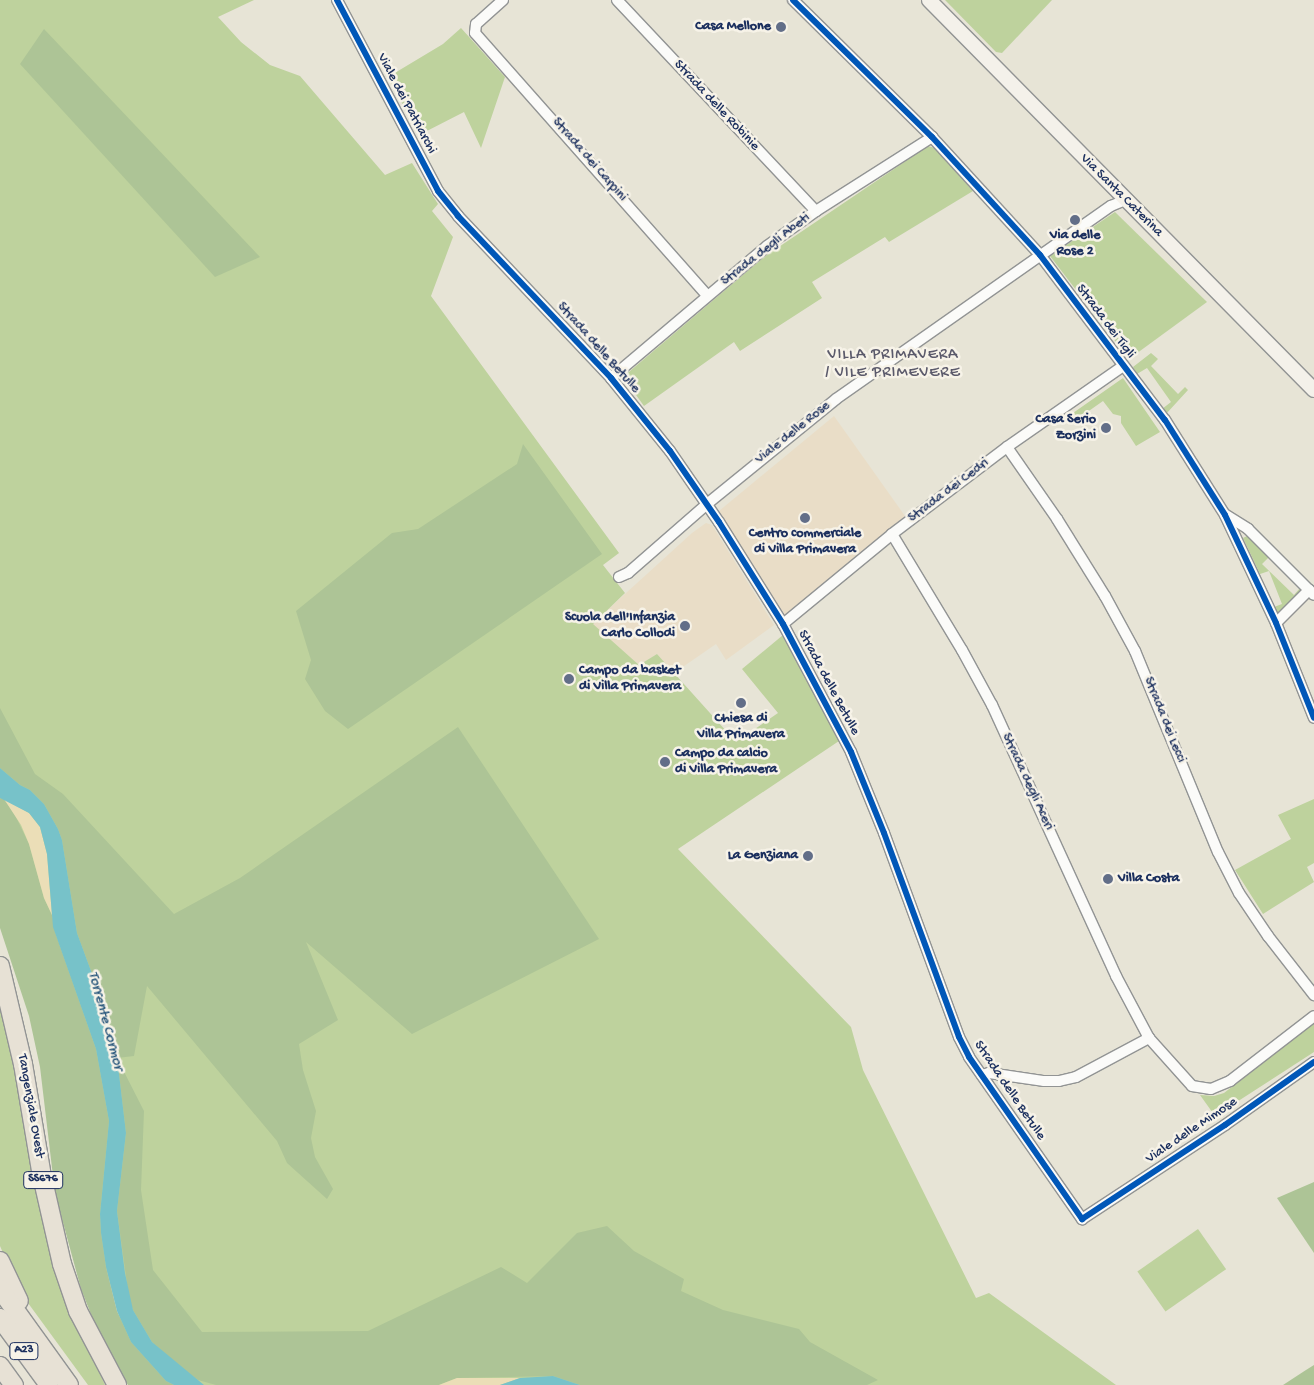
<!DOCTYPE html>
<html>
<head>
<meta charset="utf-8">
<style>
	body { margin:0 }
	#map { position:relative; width:1314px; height:1385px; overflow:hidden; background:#e7e4d6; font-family:"Gochi Hand",sans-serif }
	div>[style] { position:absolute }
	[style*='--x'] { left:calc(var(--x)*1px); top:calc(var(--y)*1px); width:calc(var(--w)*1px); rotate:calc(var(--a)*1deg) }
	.built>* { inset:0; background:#e9ddc7 }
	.green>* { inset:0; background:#bed29d; transform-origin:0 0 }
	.forest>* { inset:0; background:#adc496 }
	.sand>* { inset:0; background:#ebdeb7 }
	.water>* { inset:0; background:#77c2c9 }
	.roads { filter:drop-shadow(1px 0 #929494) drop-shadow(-1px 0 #929494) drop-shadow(0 1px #929494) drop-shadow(0 -1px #929494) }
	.street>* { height:10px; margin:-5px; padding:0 5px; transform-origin:5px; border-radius:5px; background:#fbfbf9 }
	.secondary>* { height:14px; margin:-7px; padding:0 7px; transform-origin:7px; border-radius:7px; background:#f4f1ea }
	.highway>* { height:18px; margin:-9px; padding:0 9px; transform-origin:9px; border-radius:9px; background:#e7e1d5 }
	.cycleway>* { height:6px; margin:-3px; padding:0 3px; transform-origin:3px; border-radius:3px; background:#0057b8 }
	.dots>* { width:14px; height:14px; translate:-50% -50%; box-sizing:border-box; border:2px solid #f7f3e8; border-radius:50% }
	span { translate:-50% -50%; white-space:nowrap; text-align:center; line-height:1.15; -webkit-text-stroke:5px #f7f3e8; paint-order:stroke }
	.shield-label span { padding:1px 4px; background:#f7f3e8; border:1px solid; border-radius:4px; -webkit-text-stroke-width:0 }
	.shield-label { font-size:12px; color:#1b2f5e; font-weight:700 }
	.poi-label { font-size:14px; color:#1b2f5e; font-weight:700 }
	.right { translate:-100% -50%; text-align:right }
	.left { translate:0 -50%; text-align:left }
	.street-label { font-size:14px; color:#1b2f5e }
	.water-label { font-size:15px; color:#28577c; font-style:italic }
	.quarter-label { font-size:16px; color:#5b5a6b; letter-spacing:1px }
</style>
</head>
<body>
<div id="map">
	<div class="built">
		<i style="clip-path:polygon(834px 416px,905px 516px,785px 615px,719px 511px)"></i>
		<i style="clip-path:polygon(706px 523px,712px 525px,774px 625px,726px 660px,716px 644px,674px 673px,657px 654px,639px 665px,592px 624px,692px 533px)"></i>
	</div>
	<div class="green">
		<i style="clip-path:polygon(0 0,254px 0,218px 17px,241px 42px,270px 65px,300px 76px,385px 175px,412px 163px,438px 204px,432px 211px,453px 237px,431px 296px,619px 553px,603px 565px,625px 593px,593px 624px,639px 665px,657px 654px,736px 742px,778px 713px,742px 669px,783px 635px,839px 741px,678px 849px,851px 1027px,863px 1070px,976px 1298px,989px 1293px,1116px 1385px,138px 1385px,33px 1003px,0 913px)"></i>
		<i style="clip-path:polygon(945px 0,1052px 0,1002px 53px,996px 52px)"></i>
		<i style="clip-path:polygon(461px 28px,505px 77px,481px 148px,464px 112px,419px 135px,388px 77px,443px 44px)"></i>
		<i style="clip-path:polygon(928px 146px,935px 148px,973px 191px,889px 242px,885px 237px,812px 282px,822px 298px,740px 351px,734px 342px,644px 406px,623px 377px,764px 257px)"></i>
		<i style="clip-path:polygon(1115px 212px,1207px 302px,1129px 359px,1050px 256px)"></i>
		<i style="clip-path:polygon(1151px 353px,1158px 359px,1151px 366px,1178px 394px,1185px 387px,1188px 390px,1166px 414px,1162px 409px,1171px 402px,1147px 368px,1137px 374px,1133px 367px)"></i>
		<i style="clip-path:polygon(1123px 378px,1160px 432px,1136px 446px,1121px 423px,1121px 416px,1113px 414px,1103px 401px,1076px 420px,1073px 413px)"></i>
		<i style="clip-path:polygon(1247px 536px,1269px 557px,1262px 564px,1294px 595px,1300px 588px,1303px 591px,1278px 615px,1274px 607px,1282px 604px,1269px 571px,1260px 574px,1243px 538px)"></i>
		<i style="clip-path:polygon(1314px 799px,1314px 863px,1307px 867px,1314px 882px,1263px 914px,1235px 870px,1291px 839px,1278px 815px)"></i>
		<i style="clip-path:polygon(3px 1006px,76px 1322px,105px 1385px,88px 1385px,20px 1292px,0 1246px,0 1007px)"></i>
		<i style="clip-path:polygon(1314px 1023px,1314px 1052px,1215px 1116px,1200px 1095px,1214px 1096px,1224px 1093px)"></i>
		<i style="left:1198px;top:1229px;width:49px;height:74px;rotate:55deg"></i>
	</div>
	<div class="forest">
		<i style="clip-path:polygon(44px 29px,260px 257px,215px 277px,20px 64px)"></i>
		<i style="clip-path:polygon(523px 444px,602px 554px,348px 729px,325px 711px,305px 679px,311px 660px,296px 611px,392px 533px,418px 529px,517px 464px)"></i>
		<i style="clip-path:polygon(0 708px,35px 774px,63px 794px,174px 914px,240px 878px,458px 727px,599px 939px,412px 1034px,306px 942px,338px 1020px,299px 1044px,303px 1070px,316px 1111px,311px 1138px,315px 1157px,333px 1189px,327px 1199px,287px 1163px,277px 1141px,147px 986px,134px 1056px,117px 1058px,144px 1111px,141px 1190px,153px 1270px,202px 1332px,368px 1331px,501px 1267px,527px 1283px,577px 1233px,607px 1226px,634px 1251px,684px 1279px,681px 1291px,723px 1310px,799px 1329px,810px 1342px,878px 1380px,867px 1385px,580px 1385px,553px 1376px,457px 1378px,439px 1385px,216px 1385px,198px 1380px,179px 1366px,152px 1342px,133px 1310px,129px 1299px,117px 1211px,126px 1133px,117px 1057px,101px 998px,77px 933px,62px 840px,58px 829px,44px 804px,30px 790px,20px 785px,0 768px)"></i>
		<i style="clip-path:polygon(0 798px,4px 799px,15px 815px,29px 844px,44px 898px,52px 915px,56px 935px,96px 1049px,109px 1121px,100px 1214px,101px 1233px,106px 1267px,117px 1311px,131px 1342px,166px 1381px,174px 1385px,128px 1385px,114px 1365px,96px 1327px,81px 1289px,55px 1193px,40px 1067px,29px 1016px,0 928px)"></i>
		<i style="clip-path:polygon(1314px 1182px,1314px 1253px,1277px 1198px)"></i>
		<i style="clip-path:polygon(1314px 1365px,1314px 1385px,1283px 1385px,1306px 1370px)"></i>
	</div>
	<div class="sand">
		<i style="clip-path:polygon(4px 799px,29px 813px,40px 827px,47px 854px,52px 915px,44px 898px,29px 844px,21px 825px)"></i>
		<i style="clip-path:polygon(457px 1378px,520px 1378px,500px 1385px,439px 1385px)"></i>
	</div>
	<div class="water">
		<i style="clip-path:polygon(0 768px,20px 785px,30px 790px,44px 804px,58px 829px,62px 840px,77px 933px,101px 998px,117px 1057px,126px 1133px,117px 1211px,125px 1273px,133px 1310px,152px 1342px,204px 1385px,174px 1385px,166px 1381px,131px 1342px,117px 1311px,106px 1267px,101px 1233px,100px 1214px,109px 1121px,96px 1049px,53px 927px,47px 854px,40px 827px,29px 813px,0 798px)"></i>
		<i style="clip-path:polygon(553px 1376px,580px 1385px,500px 1385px,520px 1378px)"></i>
	</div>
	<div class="roads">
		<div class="street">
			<i style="--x:337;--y:0;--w:216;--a:62.1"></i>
			<i style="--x:438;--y:191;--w:32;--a:51"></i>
			<i style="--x:458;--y:216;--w:223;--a:46.6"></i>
			<i style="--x:611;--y:378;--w:94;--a:51.1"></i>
			<i style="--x:670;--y:451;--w:86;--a:55.4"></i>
			<i style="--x:719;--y:522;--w:120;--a:57.9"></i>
			<i style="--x:783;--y:624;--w:145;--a:62"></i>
			<i style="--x:851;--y:752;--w:87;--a:67.8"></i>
			<i style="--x:884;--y:833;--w:217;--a:69.8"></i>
			<i style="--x:959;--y:1037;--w:22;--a:63"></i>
			<i style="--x:969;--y:1057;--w:198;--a:55.1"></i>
			<i style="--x:1082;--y:1219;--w:171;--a:-33.3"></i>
			<i style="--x:1225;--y:1125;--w:109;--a:-35.3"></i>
			<i style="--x:503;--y:0;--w:36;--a:138"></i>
			<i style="--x:476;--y:24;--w:9;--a:96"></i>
			<i style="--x:475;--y:33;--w:350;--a:48.5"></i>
			<i style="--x:617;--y:0;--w:290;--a:46.7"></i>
			<i style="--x:793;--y:0;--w:195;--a:44.6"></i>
			<i style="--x:932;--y:137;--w:160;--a:47.5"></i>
			<i style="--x:1040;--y:255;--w:207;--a:52.9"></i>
			<i style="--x:1165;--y:420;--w:112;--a:57.7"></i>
			<i style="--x:1225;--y:515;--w:119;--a:64.7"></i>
			<i style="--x:1276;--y:623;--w:102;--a:68.2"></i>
			<i style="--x:611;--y:378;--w:204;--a:-40.2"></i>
			<i style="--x:767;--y:246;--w:60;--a:-35.5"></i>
			<i style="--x:816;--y:211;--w:138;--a:-32.5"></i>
			<i style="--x:1007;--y:447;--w:88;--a:55.2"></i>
			<i style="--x:1057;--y:519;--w:91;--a:58.1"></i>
			<i style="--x:1105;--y:596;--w:63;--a:61.4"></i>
			<i style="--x:1135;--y:651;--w:217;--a:67.6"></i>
			<i style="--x:1218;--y:852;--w:46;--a:62.9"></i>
			<i style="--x:1239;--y:893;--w:52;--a:56"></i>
			<i style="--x:1268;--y:936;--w:75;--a:52.1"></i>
			<i style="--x:1226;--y:515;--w:26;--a:32"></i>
			<i style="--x:1248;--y:529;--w:93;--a:45"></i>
			<i style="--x:892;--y:534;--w:135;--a:58.9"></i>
			<i style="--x:962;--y:650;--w:63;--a:61.4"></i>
			<i style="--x:992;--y:705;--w:298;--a:65.4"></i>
			<i style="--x:1116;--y:976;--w:70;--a:62"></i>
			<i style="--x:1149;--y:1038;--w:64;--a:48.1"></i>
			<i style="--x:1192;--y:1086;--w:19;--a:9"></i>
			<i style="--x:1211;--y:1089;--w:21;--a:-23"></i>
			<i style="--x:1230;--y:1081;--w:106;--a:-37.7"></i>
			<i style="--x:619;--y:577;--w:10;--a:-24"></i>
			<i style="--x:628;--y:573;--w:105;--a:-41.1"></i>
			<i style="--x:707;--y:504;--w:166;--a:-39.1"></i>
			<i style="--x:836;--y:399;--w:336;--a:-35.1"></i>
			<i style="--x:1111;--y:206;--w:15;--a:-23"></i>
			<i style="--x:1276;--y:623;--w:47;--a:-45"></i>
			<i style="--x:783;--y:624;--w:141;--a:-39.5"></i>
			<i style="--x:892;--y:534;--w:144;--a:-37.1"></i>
			<i style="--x:1007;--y:447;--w:141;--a:-34.9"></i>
			<i style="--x:982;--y:1075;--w:7;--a:-16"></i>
			<i style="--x:989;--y:1073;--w:56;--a:8.3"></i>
			<i style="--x:1044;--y:1081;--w:15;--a:0"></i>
			<i style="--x:1059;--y:1081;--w:17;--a:-13"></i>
			<i style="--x:1076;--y:1077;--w:83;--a:-28.1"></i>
		</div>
		<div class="secondary">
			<i style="--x:929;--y:0;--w:548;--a:45.37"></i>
		</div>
		<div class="highway">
			<i style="--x:0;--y:966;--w:101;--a:76.8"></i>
			<i style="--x:23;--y:1064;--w:114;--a:80.4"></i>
			<i style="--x:42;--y:1176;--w:90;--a:77.2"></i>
			<i style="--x:62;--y:1264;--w:50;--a:71.2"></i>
			<i style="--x:78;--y:1311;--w:84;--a:62.2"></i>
			<i style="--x:0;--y:1261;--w:44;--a:64.6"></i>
			<i style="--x:0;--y:1289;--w:118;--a:54.3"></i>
			<i style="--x:0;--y:1318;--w:83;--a:53.8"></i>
			<i style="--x:0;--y:1366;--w:24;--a:54"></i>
		</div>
	</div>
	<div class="cycleway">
		<i style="--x:337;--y:0;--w:216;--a:62.1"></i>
		<i style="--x:438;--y:191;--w:32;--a:51"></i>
		<i style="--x:458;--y:216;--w:223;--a:46.6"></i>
		<i style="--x:611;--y:378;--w:94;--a:51.1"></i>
		<i style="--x:670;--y:451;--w:86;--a:55.4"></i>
		<i style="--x:719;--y:522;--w:120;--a:57.9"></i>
		<i style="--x:783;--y:624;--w:145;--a:62"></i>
		<i style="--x:851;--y:752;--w:87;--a:67.8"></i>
		<i style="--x:884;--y:833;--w:217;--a:69.8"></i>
		<i style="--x:959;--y:1037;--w:22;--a:63"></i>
		<i style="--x:969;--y:1057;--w:198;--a:55.1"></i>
		<i style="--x:1082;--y:1219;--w:171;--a:-33.3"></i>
		<i style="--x:1225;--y:1125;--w:109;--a:-35.3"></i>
		<i style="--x:793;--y:0;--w:195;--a:44.6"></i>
		<i style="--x:932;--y:137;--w:160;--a:47.5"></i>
		<i style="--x:1040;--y:255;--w:207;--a:52.9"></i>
		<i style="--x:1165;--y:420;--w:112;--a:57.7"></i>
		<i style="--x:1225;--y:515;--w:119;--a:64.7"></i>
		<i style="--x:1276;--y:623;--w:102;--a:68.2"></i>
	</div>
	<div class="dots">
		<i style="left:781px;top:27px;background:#626e88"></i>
		<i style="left:1075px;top:220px;background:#626e88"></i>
		<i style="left:1106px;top:428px;background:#626e88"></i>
		<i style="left:805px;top:518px;background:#626e88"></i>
		<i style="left:685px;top:626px;background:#626e88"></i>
		<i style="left:569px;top:679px;background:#626e88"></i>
		<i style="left:741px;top:703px;background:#626e88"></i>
		<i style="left:665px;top:762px;background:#626e88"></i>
		<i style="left:808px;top:856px;background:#626e88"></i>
		<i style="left:1108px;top:879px;background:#626e88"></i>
	</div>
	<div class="shield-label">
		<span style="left:43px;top:1180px">SS676</span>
		<span style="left:24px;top:1351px">A23</span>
	</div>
	<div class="poi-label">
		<span class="right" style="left:771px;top:27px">Casa Mellone</span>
		<span style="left:1075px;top:244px">Via delle<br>Rose 2</span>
		<span class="right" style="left:1096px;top:428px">Casa Serio<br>Zorzini</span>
		<span style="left:805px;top:542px">Centro commerciale<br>di Villa Primavera</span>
		<span class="right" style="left:675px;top:626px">Scuola dell'Infanzia<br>Carlo Collodi</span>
		<span class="left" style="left:579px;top:679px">Campo da basket<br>di Villa Primavera</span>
		<span style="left:741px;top:727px">Chiesa di<br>Villa Primavera</span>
		<span class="left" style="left:675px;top:762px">Campo da calcio<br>di Villa Primavera</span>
		<span class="right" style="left:798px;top:856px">La Genziana</span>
		<span class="left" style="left:1118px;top:879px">Villa Costa</span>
	</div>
	<div class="street-label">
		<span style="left:406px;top:104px;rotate:62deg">Viale dei Patriarchi</span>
		<span style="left:716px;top:106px;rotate:47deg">Strada delle Robinie</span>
		<span style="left:589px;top:160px;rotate:49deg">Strada dei Carpini</span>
		<span style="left:1121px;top:196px;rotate:45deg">Via Santa Caterina</span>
		<span style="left:766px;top:250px;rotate:-38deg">Strada degli Abeti</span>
		<span style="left:1105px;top:322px;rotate:53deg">Strada dei Tigli</span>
		<span style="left:598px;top:348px;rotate:48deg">Strada delle Betulle</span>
		<span style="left:793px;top:433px;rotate:-39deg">Viale delle Rose</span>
		<span style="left:949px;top:491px;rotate:-37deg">Strada dei Cedri</span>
		<span style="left:828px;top:683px;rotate:62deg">Strada delle Betulle</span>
		<span style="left:1164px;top:720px;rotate:68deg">Strada dei Lecci</span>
		<span style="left:1027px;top:782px;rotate:65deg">Strada degli Aceri</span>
		<span style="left:1009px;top:1091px;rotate:56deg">Strada delle Betulle</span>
		<span style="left:30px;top:1106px;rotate:80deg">Tangenziale Ovest</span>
		<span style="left:1192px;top:1131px;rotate:-34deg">Viale delle Mimose</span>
	</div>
	<div class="water-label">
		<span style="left:105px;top:1021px;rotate:75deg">Torrente Cormor</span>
	</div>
	<div class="quarter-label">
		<span style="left:893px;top:365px">VILLA PRIMAVERA<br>/ VILE PRIMEVERE</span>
	</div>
</div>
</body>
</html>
